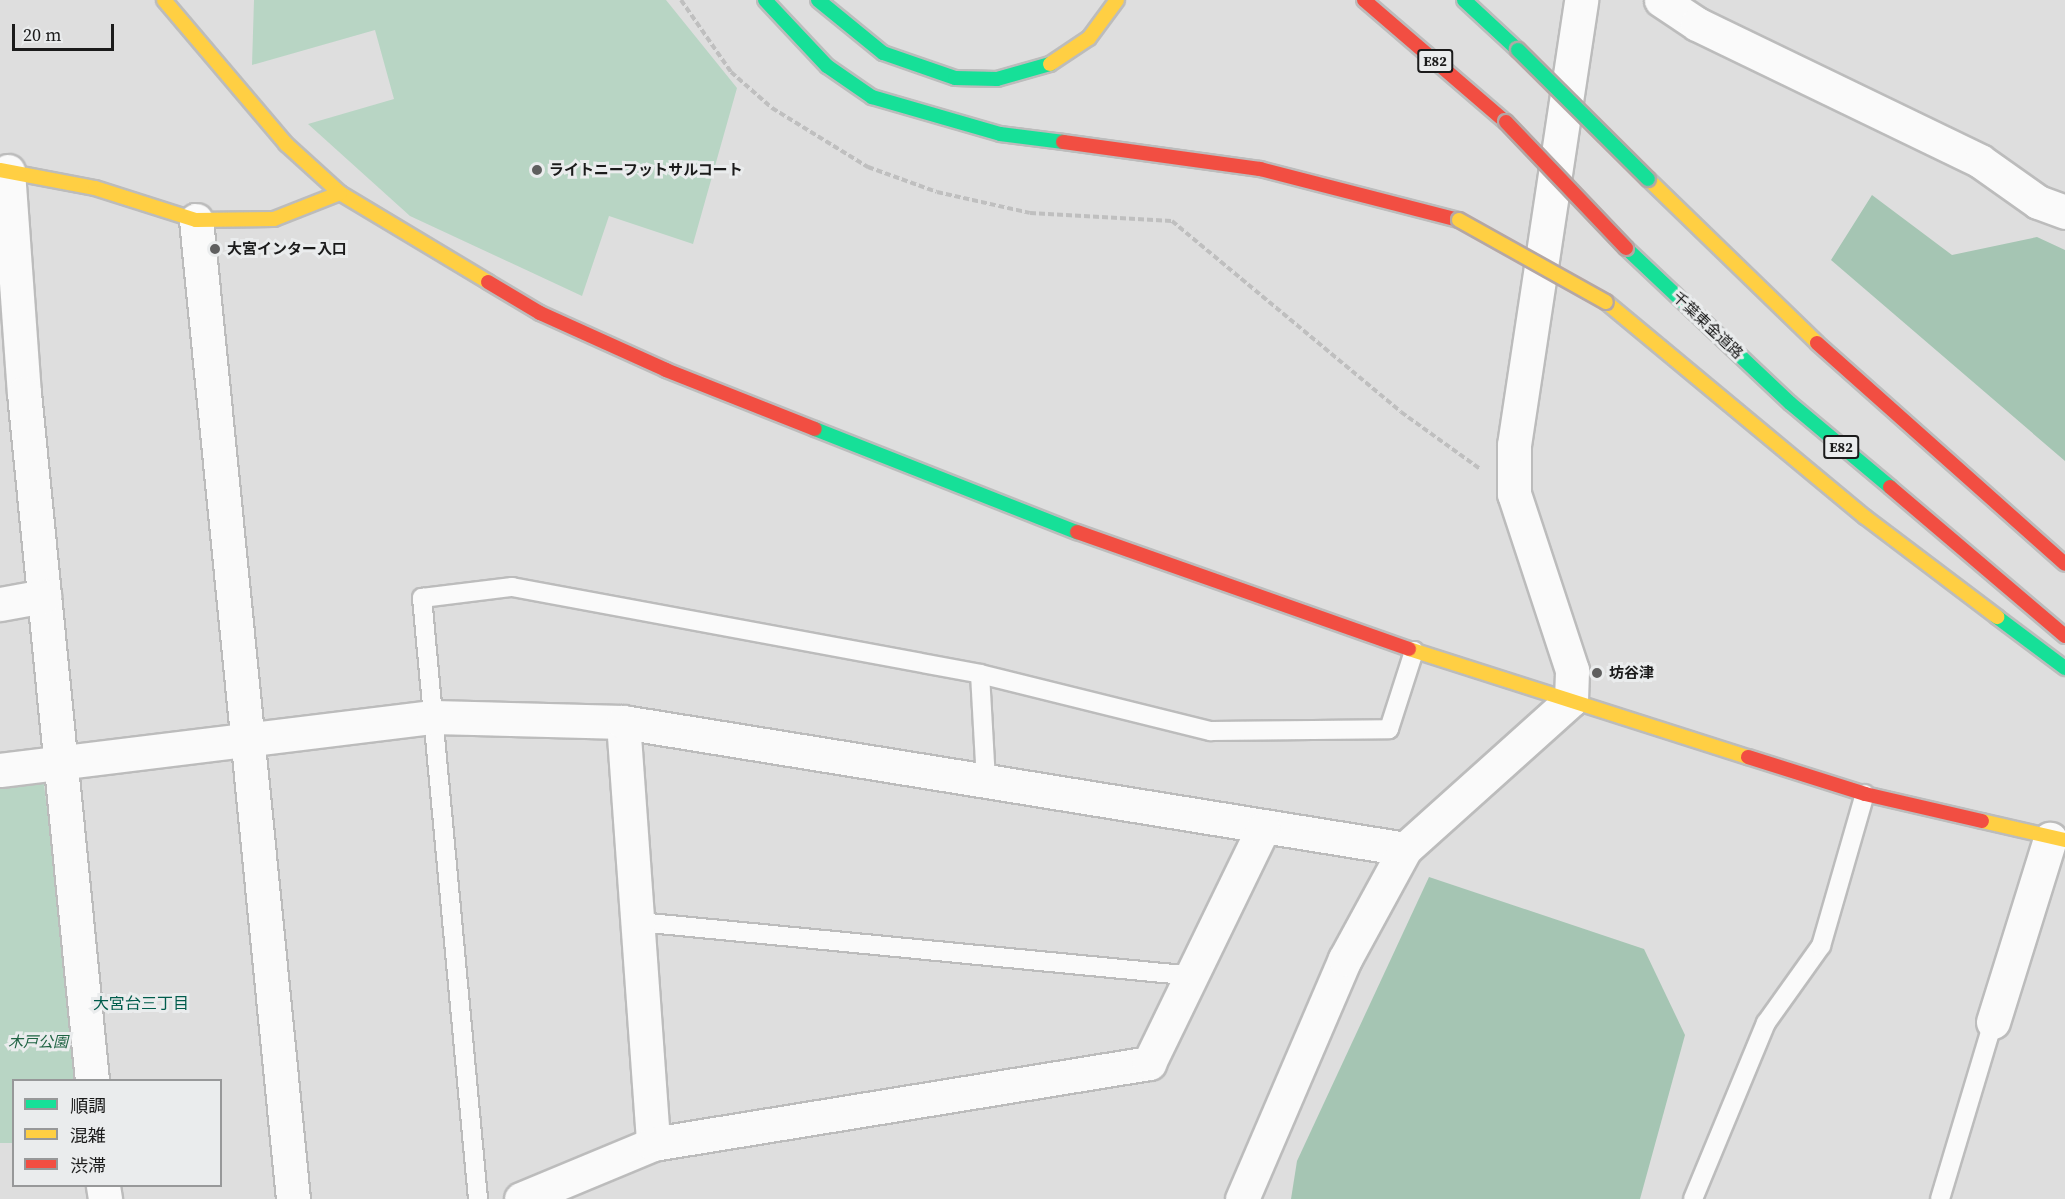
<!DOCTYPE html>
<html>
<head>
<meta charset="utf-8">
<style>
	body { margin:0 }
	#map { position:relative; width:2065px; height:1199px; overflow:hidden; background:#dedede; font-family:"Source Serif 4","Noto Sans JP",serif }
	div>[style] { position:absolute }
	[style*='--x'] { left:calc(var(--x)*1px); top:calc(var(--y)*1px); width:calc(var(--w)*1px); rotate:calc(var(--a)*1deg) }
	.green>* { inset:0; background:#b8d5c4 }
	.forest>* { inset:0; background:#a5c5b3 }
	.path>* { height:4px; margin-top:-2px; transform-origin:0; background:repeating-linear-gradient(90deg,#bfbfbf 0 6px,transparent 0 9px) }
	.roads { filter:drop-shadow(2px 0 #bcbcbc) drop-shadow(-2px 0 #bcbcbc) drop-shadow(0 2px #bcbcbc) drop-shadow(0 -2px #bcbcbc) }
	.lane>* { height:18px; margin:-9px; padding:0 9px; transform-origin:9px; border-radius:9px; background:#fafafa }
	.street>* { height:33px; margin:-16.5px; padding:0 16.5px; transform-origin:16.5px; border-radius:16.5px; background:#fafafa }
	.fast>* { height:14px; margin:-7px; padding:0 7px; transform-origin:7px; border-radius:7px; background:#16e098 }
	.slow>* { height:14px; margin:-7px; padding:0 7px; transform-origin:7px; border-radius:7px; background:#ffcf43 }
	.jam>* { height:14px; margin:-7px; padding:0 7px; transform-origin:7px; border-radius:7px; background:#f24e42 }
	.bridges { filter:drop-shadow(2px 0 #b4a7a5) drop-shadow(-2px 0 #b4a7a5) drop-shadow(0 2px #b4a7a5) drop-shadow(0 -2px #b4a7a5) }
	.fast-bridge>* { height:14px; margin:-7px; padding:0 7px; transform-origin:7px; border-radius:7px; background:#16e098 }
	.slow-bridge>* { height:14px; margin:-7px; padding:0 7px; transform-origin:7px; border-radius:7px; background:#ffcf43 }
	.jam-bridge>* { height:14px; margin:-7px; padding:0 7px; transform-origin:7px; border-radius:7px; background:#f24e42 }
	.dots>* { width:16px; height:16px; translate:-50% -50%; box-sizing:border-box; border:3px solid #eaeced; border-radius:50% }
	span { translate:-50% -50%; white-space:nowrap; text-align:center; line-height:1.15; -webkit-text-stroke:6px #eaeced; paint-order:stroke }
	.shield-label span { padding:2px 4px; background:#eaeced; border:2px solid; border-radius:4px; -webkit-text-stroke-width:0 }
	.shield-label { font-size:14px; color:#1b1b1b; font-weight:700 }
	.poi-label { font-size:15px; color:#1b1b1b; font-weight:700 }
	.left { translate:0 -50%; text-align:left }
	.street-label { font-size:15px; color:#1b1b1b }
	.park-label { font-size:15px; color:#1f6343; font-style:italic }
	.neighbourhood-label { font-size:16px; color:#005c4c }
	.legend { position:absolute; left:12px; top:1079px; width:210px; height:108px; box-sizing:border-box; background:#eaeced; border:2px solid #979899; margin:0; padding:8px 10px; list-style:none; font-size:18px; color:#1b1b1b }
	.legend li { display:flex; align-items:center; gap:12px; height:30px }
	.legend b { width:30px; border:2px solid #979899 }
	.scale { position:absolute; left:12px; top:24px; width:102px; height:27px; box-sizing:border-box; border:3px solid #1b1b1b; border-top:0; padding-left:8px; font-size:18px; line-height:21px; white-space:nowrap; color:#1b1b1b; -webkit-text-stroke:4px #eaeced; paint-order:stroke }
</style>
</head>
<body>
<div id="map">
	<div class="green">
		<i style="clip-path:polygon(254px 0,666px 0,737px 88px,693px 244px,609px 216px,582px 296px,410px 216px,308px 124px,394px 99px,375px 30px,252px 65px)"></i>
		<i style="clip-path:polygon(29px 773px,44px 784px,80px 1080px,14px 1080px,13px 1143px,0 1143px,0 777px)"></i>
	</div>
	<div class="forest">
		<i style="clip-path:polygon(1872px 195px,1952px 255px,2037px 237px,2065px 250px,2065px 461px,1831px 260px)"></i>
		<i style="clip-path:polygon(1429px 877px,1644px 949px,1685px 1035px,1640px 1199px,1291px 1199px,1297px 1161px)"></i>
	</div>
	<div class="path">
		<i style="--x:681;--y:0;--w:88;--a:55.2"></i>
		<i style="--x:731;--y:72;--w:55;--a:41.3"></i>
		<i style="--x:772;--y:108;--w:113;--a:31.6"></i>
		<i style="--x:868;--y:167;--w:73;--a:19.9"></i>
		<i style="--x:937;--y:192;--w:95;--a:12.7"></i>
		<i style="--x:1030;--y:213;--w:142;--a:3.2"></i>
		<i style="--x:1172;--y:221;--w:298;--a:39.8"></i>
		<i style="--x:1401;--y:412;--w:97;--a:35.8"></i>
	</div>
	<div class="roads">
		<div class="lane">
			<i style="--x:980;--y:674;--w:108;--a:86.8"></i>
			<i style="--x:639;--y:922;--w:558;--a:5.56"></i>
			<i style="--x:478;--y:1199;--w:604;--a:-95.32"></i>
			<i style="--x:422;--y:598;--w:91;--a:-7"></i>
			<i style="--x:512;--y:587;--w:476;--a:10.5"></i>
			<i style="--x:980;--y:674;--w:238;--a:13.9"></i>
			<i style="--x:1211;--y:731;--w:178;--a:-0.6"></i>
			<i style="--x:1389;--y:729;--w:82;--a:-72.2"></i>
			<i style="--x:1693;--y:1199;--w:191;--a:-67.5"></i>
			<i style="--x:1766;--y:1023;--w:95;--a:-54.5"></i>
			<i style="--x:1821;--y:946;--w:158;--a:-73.9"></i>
			<i style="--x:1940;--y:1199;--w:185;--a:-73.3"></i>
		</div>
		<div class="street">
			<i style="--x:1661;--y:0;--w:43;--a:33.7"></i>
			<i style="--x:1697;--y:24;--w:314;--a:25.8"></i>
			<i style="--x:1980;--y:161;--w:71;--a:35.3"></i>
			<i style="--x:2038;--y:202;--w:29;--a:20"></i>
			<i style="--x:8;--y:171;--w:223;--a:85.9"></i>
			<i style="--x:24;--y:393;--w:690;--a:84.35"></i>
			<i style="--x:196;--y:220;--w:984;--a:84.34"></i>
			<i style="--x:0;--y:604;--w:45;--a:-10.3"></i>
			<i style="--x:623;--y:722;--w:423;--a:85.9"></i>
			<i style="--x:0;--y:770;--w:436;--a:-7"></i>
			<i style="--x:433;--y:717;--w:190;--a:1.5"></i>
			<i style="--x:623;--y:722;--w:792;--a:9.22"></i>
			<i style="--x:1993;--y:1022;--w:192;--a:-72.7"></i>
			<i style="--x:103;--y:1186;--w:13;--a:81"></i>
			<i style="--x:521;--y:1199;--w:143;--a:-22.6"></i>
			<i style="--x:653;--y:1144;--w:503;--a:-9.27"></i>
			<i style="--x:1149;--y:1063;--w:261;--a:-64.1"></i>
			<i style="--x:1242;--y:1199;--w:261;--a:-66.8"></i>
			<i style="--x:1345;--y:959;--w:125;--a:-61.4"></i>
			<i style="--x:1405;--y:849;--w:223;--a:-41.9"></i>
			<i style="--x:1571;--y:700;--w:30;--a:-88"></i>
			<i style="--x:1572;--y:670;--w:185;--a:-108.2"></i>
			<i style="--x:1514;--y:494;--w:49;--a:-90"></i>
			<i style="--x:1514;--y:445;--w:450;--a:-81.4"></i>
		</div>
		<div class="fast">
			<i style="--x:765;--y:0;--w:91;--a:46.8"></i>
			<i style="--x:827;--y:66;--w:55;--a:34.6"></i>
			<i style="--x:872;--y:97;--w:133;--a:16.1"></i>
			<i style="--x:1000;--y:134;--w:64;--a:7.2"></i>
			<i style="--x:818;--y:0;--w:84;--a:39.2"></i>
			<i style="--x:883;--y:53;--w:76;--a:19.1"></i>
			<i style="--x:955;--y:78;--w:42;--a:1.4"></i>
			<i style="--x:997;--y:79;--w:55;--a:-15.8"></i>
			<i style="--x:1464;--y:0;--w:74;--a:42.8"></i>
			<i style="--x:1626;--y:248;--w:226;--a:43.4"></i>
			<i style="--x:1790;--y:403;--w:131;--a:40"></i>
			<i style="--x:815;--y:429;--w:282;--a:21.5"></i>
			<i style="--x:1997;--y:617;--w:85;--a:36.9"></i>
		</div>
		<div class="slow">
			<i style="--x:164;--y:0;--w:189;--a:49.7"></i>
			<i style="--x:286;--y:144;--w:73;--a:42.2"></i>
			<i style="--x:340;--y:193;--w:173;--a:31"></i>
			<i style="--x:1050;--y:64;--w:47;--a:-33.7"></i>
			<i style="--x:1089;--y:38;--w:47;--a:-53.6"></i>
			<i style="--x:0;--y:170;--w:97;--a:10.7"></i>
			<i style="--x:95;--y:188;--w:106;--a:17.6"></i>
			<i style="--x:196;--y:220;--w:78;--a:-0.7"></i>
			<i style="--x:274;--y:219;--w:71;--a:-21.5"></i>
			<i style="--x:1648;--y:179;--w:235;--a:44.1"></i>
			<i style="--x:1606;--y:302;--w:337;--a:39.7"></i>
			<i style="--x:1865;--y:517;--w:166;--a:37.1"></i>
			<i style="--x:1409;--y:649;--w:356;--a:17.7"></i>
			<i style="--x:1982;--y:821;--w:85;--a:12.9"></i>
		</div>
		<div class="jam">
			<i style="--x:1364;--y:0;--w:187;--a:40.7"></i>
			<i style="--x:1063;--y:142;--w:199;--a:7.8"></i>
			<i style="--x:1260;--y:169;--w:205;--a:14.4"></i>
			<i style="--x:488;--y:282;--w:61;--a:30.8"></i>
			<i style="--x:540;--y:313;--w:138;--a:24.3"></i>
			<i style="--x:666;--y:370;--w:160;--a:21.6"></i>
			<i style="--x:1817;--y:343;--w:332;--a:41.7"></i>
			<i style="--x:1890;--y:487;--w:230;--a:40.4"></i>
			<i style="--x:1077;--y:532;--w:352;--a:19.4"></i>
			<i style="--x:1748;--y:757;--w:123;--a:17.5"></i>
			<i style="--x:1865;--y:794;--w:120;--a:13"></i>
		</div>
	</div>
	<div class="bridges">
		<div class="fast-bridge">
			<i style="--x:1518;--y:50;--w:183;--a:44.8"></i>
		</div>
		<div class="slow-bridge">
			<i style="--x:1459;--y:220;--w:168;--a:29.2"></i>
		</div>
		<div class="jam-bridge">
			<i style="--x:1506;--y:122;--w:174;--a:46.4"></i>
		</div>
	</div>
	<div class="dots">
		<i style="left:537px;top:170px;background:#5f5f5f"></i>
		<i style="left:215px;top:249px;background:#5f5f5f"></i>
		<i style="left:1597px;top:673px;background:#5f5f5f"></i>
	</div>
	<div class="shield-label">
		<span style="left:1435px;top:61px">E82</span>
		<span style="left:1841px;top:447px">E82</span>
	</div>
	<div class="poi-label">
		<span class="left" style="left:549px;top:170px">ライトニーフットサルコート</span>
		<span class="left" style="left:227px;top:249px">大宮インター入口</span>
		<span class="left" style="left:1609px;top:673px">坊谷津</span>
	</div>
	<div class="street-label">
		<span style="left:1708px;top:325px;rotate:43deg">千葉東金道路</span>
	</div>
	<div class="park-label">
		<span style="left:38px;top:1042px">木戸公園</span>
	</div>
	<div class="neighbourhood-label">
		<span style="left:141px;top:1003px">大宮台三丁目</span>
	</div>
	<ul class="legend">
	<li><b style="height:8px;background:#16e098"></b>順調</li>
	<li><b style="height:8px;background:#ffcf43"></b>混雑</li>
	<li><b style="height:8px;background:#f24e42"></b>渋滞</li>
	</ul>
	<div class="scale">20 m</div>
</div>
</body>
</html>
